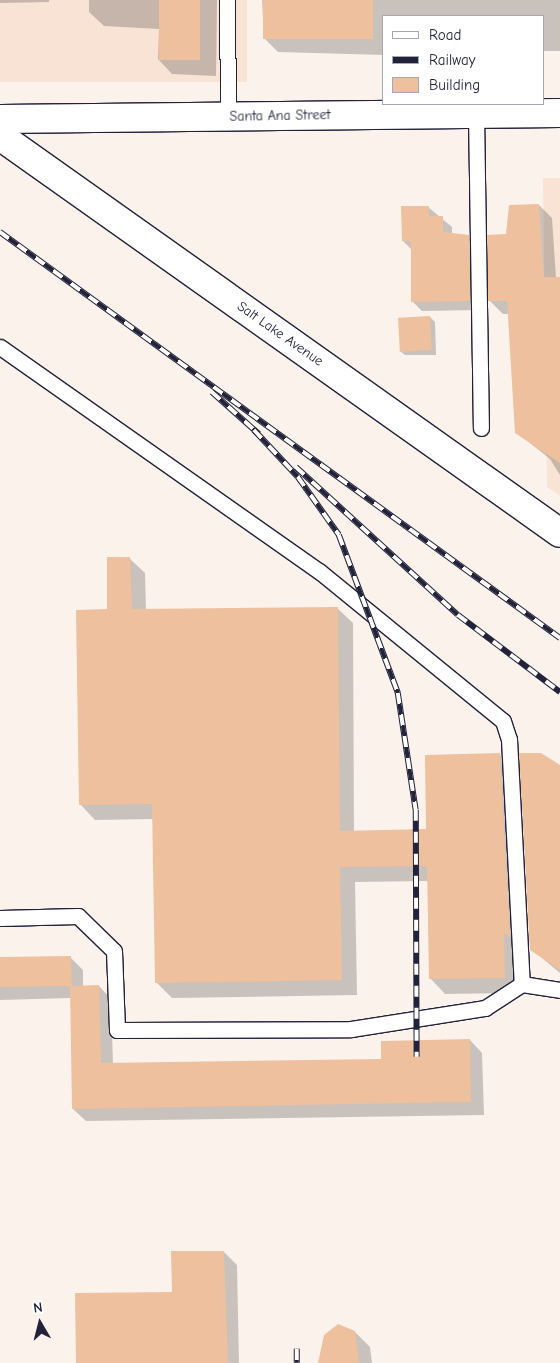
<!DOCTYPE html>
<html>
<head>
<meta charset="utf-8">
<style>
	body { margin:0 }
	#map { position:relative; width:560px; height:1363px; overflow:hidden; background:#fcf2ec; font-family:"Comic Neue",sans-serif }
	div>[style] { position:absolute }
	[style*='--x'] { left:calc(var(--x)*1px); top:calc(var(--y)*1px); width:calc(var(--w)*1px); rotate:calc(var(--a)*1deg) }
	.built>* { inset:0; background:#f8e3d5; transform-origin:0 0 }
	.shadow>* { inset:0; background:#0003 }
	.building>* { inset:0; background:#eec09e; transform-origin:0 0 }
	.roads { filter:drop-shadow(1px 0 #22223b) drop-shadow(-1px 0 #22223b) drop-shadow(0 1px #22223b) drop-shadow(0 -1px #22223b) }
	.lane>* { height:15px; margin:-7.5px; padding:0 7.5px; transform-origin:7.5px; border-radius:7.5px; background:#fff }
	.secondary>* { height:28px; margin:-14px; padding:0 14px; transform-origin:14px; border-radius:14px; background:#fff }
	.rail>* { height:5.5px; margin-top:-2.75px; transform-origin:0; background:repeating-linear-gradient(90deg,#fff 0 11px,#22223b 0 22px); box-sizing:border-box; border-block:1px solid #22223b }
	span { translate:-50% -50%; white-space:nowrap; text-align:center; line-height:1.15; -webkit-text-stroke:4.5px #fff; paint-order:stroke }
	.street-label { font-size:14px; color:#22223b }
	.legend { position:absolute; left:382px; top:15px; width:162px; height:90px; box-sizing:border-box; background:#fff; border:1px solid #a7a7b1; margin:0; padding:6px 9px; list-style:none; font-size:15px; color:#22223b }
	.legend li { display:flex; align-items:center; gap:10px; height:25px }
	.legend b { width:25px; border:1px solid #a7a7b1 }
	.north { position:absolute; left:15px; top:1298px; width:50px; height:50px; -webkit-text-stroke:4px #fff; paint-order:stroke; rotate:352deg; font-size:14px; font-weight:700; line-height:20px; text-align:center; color:#22223b }
	.north::after { content:''; display:block; margin:auto; width:18px; height:22px; background:#22223b; clip-path:polygon(50% 0,100% 100%,50% 72%,0 100%) }
</style>
</head>
<body>
<div id="map">
	<div class="built">
		<i style="left:0;top:0;width:247px;height:82px"></i>
		<i style="clip-path:polygon(543px 178px,560px 178px,560px 496px,547px 487px)"></i>
	</div>
	<div class="shadow">
		<i style="clip-path:polygon(0 0,49px 0,49px 2px,0 3px)"></i>
		<i style="clip-path:polygon(89px 0,217px 0,216px 76px,172px 74px,158px 59px,159px 29px,104px 26px,89px 12px)"></i>
		<i style="clip-path:polygon(262px 0,560px 0,560px 51px,544px 51px,544px 16px,384px 16px,384px 55px,278px 52px,264px 38px)"></i>
		<i style="clip-path:polygon(539px 205px,552px 218px,556px 278px,560px 278px,560px 475px,550px 459px,516px 432px,509px 314px,503px 314px,490px 301px,507px 236px)"></i>
		<i style="clip-path:polygon(428px 207px,452px 227px,452px 234px,468px 236px,477px 246px,478px 310px,422px 311px,412px 301px,412px 250px,403px 241px)"></i>
		<i style="clip-path:polygon(430px 317px,435px 322px,436px 355px,405px 355px,400px 351px)"></i>
		<i style="clip-path:polygon(129px 558px,145px 573px,146px 610px,337px 608px,353px 623px,354px 832px,428px 830px,500px 755px,515px 770px,519px 993px,445px 994px,430px 978px,429px 881px,355px 882px,357px 995px,172px 998px,156px 982px,154px 819px,95px 820px,80px 804px,108px 610px)"></i>
		<i style="clip-path:polygon(560px 766px,560px 973px,531px 949px)"></i>
		<i style="clip-path:polygon(70px 957px,83px 970px,83px 987px,99px 986px,111px 999px,113px 1064px,382px 1060px,470px 1040px,482px 1053px,484px 1115px,86px 1121px,73px 1109px,71px 998px,0 1000px,0 958px)"></i>
		<i style="clip-path:polygon(224px 1252px,237px 1265px,239px 1363px,78px 1363px)"></i>
		<i style="clip-path:polygon(355px 1332px,370px 1347px,372px 1363px,322px 1363px)"></i>
	</div>
	<div class="building">
		<i style="left:159px;top:0;width:41px;height:60px"></i>
		<i style="left:263px;top:0;width:110px;height:39px"></i>
		<i style="clip-path:polygon(539px 204px,544px 277px,560px 277px,560px 463px,515px 433px,507px 301px,488px 301px,487px 235px,506px 234px,509px 205px)"></i>
		<i style="clip-path:polygon(401px 206px,429px 206px,429px 216px,443px 216px,443px 232px,469px 235px,470px 301px,411px 302px,411px 241px,402px 241px)"></i>
		<i style="left:430px;top:316px;width:34px;height:32px;rotate:87deg"></i>
		<i style="clip-path:polygon(107px 557px,130px 557px,132px 609px,338px 607px,340px 831px,426px 829px,425px 755px,500px 753px,510px 937px,504px 933px,505px 978px,429px 979px,427px 866px,340px 867px,342px 980px,155px 983px,152px 804px,79px 805px,76px 610px,107px 609px)"></i>
		<i style="clip-path:polygon(519px 753px,541px 753px,560px 765px,560px 970px,530px 950px)"></i>
		<i style="clip-path:polygon(71px 956px,72px 986px,99px 985px,101px 1063px,381px 1059px,381px 1041px,470px 1039px,471px 1102px,72px 1109px,70px 986px,0 987px,0 957px)"></i>
		<i style="clip-path:polygon(171px 1251px,224px 1251px,228px 1363px,76px 1363px,75px 1293px,172px 1292px)"></i>
		<i style="clip-path:polygon(338px 1324px,355px 1331px,359px 1363px,318px 1363px,324px 1335px)"></i>
	</div>
	<div class="roads">
		<div class="lane">
			<i style="--x:227;--y:0;--w:116;--a:89.5"></i>
			<i style="--x:476;--y:114;--w:314;--a:89.1"></i>
			<i style="--x:0;--y:347;--w:390;--a:35.1"></i>
			<i style="--x:319;--y:571;--w:237;--a:39.2"></i>
			<i style="--x:503;--y:721;--w:19;--a:72"></i>
			<i style="--x:509;--y:739;--w:245;--a:87"></i>
			<i style="--x:522;--y:984;--w:38;--a:9"></i>
			<i style="--x:0;--y:918;--w:78;--a:-1.5"></i>
			<i style="--x:78;--y:916;--w:50;--a:44.2"></i>
			<i style="--x:114;--y:951;--w:79;--a:87.8"></i>
			<i style="--x:117;--y:1030;--w:234;--a:-0.2"></i>
			<i style="--x:351;--y:1029;--w:136;--a:-8.9"></i>
			<i style="--x:485;--y:1008;--w:44;--a:-33"></i>
		</div>
		<div class="secondary">
			<i style="--x:0;--y:119;--w:560;--a:-0.61"></i>
			<i style="--x:0;--y:136;--w:686;--a:35.33"></i>
		</div>
	</div>
	<div class="rail">
		<i style="--x:0;--y:232;--w:692;--a:35.94"></i>
		<i style="--x:212;--y:392;--w:63;--a:41.8"></i>
		<i style="--x:254;--y:430;--w:64;--a:46.9"></i>
		<i style="--x:298;--y:477;--w:71;--a:54.7"></i>
		<i style="--x:339;--y:535;--w:169;--a:69.5"></i>
		<i style="--x:398;--y:693;--w:118;--a:81.3"></i>
		<i style="--x:416;--y:810;--w:247;--a:89.8"></i>
		<i style="--x:296;--y:467;--w:219;--a:42.4"></i>
		<i style="--x:458;--y:615;--w:128;--a:37"></i>
		<i style="--x:297;--y:1349;--w:14;--a:90"></i>
	</div>
	<div class="street-label">
		<span style="left:280px;top:116px;rotate:-1deg">Santa Ana Street</span>
		<span style="left:280px;top:334px;rotate:35deg">Salt Lake Avenue</span>
	</div>
	<ul class="legend">
	<li><b style="height:6px;background:#fff"></b>Road</li>
	<li><b style="height:6px;background:#22223b"></b>Railway</li>
	<li><b style="height:14px;background:#eec09e"></b>Building</li>
	</ul>
	<div class="north">N</div>
</div>
</body>
</html>
